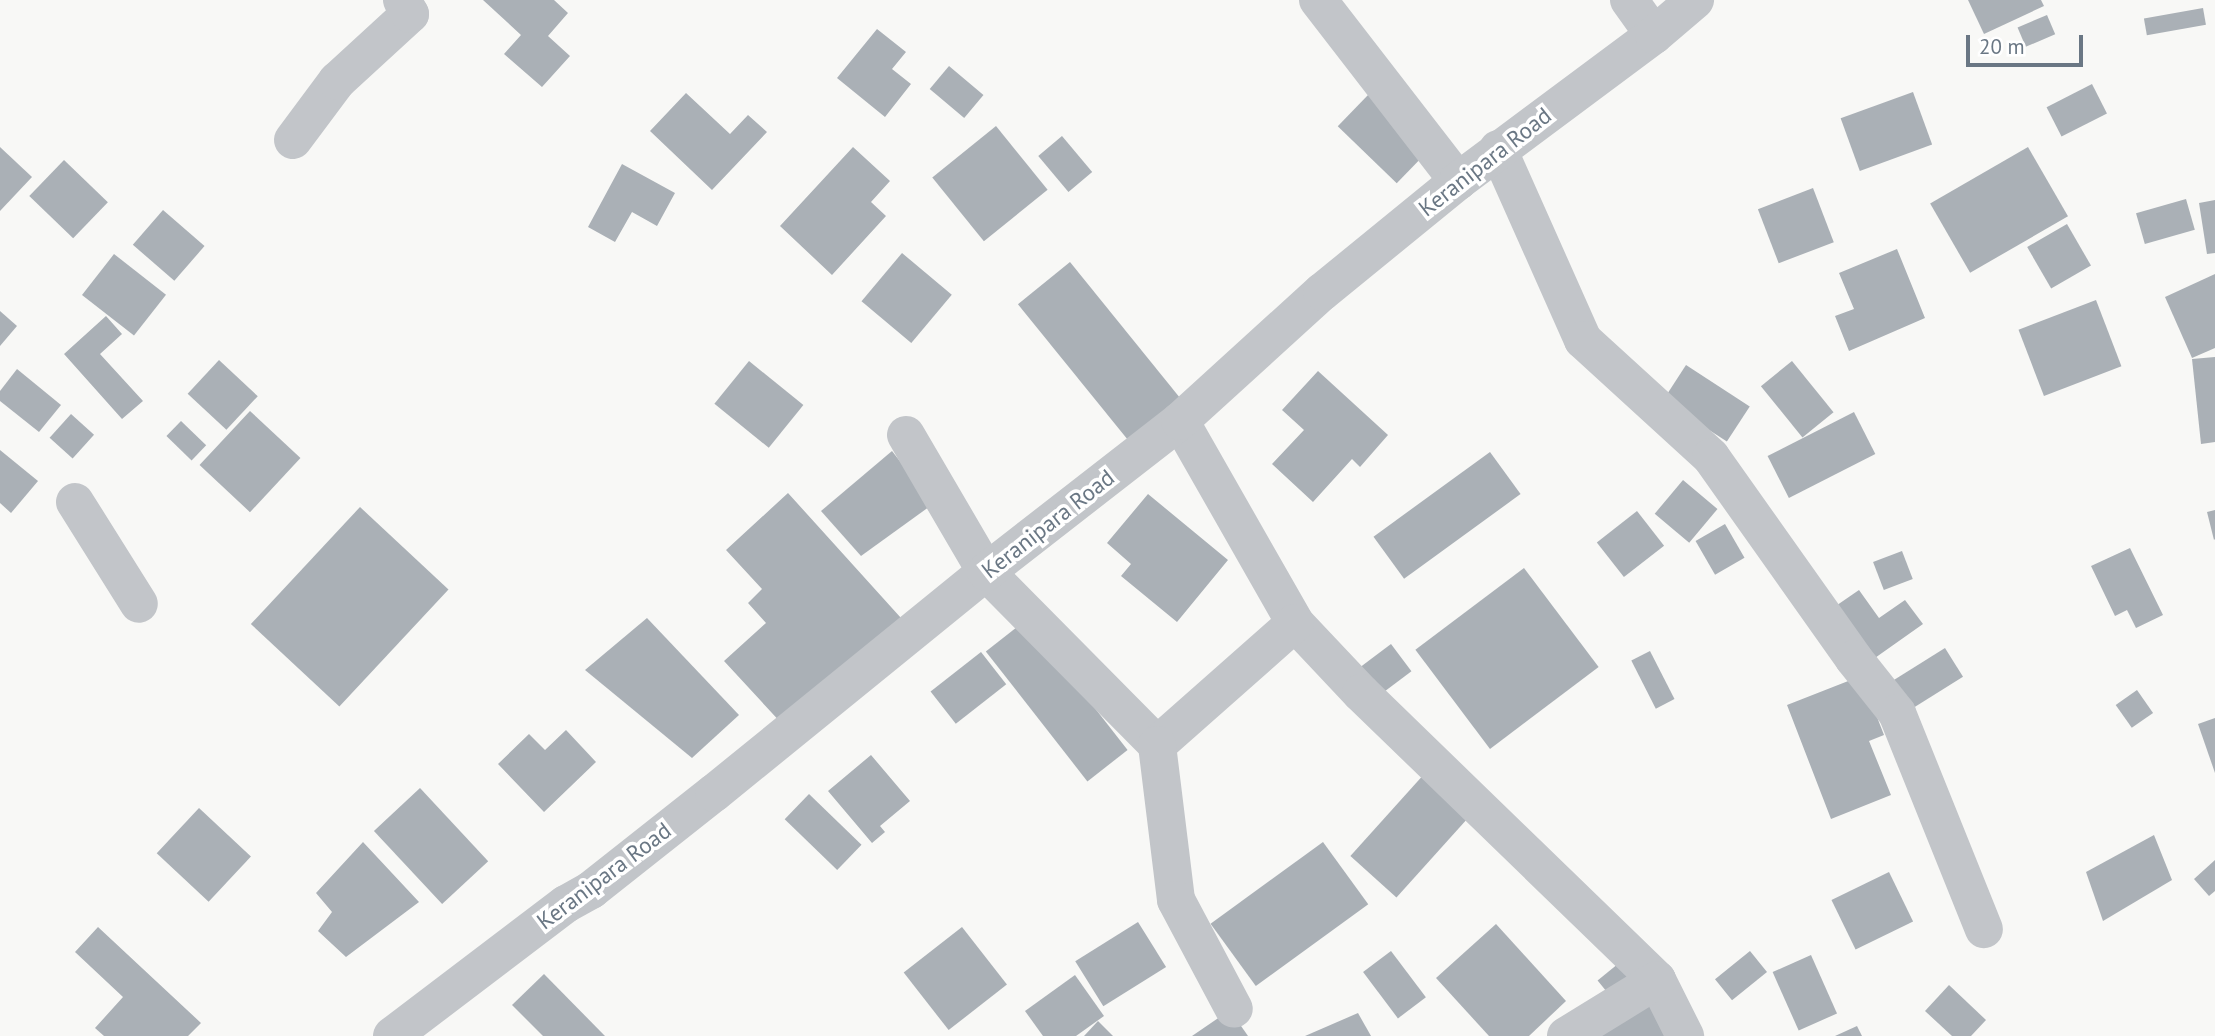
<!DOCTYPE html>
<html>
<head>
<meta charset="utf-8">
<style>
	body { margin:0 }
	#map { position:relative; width:2215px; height:1036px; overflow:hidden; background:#f8f8f6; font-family:"PT Sans",sans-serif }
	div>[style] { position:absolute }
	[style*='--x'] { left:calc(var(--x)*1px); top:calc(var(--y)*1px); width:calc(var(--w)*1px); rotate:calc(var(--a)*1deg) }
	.building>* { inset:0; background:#aab0b6; transform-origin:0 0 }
	.minor>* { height:38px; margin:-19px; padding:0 19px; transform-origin:19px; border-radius:19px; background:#c2c5c9 }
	span { translate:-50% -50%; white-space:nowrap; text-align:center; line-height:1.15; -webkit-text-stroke:7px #fff; paint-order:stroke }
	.street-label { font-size:23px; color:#6a7784 }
	.scale { position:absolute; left:1966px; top:35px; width:117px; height:32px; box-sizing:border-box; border:4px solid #6a7784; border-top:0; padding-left:9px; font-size:21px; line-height:24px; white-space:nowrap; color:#6a7784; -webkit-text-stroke:5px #fff; paint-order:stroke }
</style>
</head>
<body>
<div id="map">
	<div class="building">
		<i style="clip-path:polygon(483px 0,554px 0,568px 13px,548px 36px,570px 56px,542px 87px,504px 54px,521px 35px)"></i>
		<i style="clip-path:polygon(1968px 0,2041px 0,2044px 6px,1984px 34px)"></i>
		<i style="left:2203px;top:8px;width:17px;height:60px;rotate:80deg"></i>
		<i style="left:2047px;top:15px;width:21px;height:32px;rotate:67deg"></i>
		<i style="clip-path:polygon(877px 29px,906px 52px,892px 69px,911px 84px,885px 117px,837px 78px)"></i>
		<i style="left:949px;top:66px;width:45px;height:30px;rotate:40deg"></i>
		<i style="left:2092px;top:84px;width:33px;height:51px;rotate:63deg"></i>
		<i style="left:1913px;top:92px;width:56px;height:77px;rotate:70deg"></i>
		<i style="clip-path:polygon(686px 93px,730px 134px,748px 115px,767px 132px,712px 190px,650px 131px)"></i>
		<i style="left:1369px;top:94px;width:82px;height:45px;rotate:44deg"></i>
		<i style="left:996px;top:126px;width:82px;height:82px;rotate:51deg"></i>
		<i style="left:1062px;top:136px;width:47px;height:31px;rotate:50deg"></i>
		<i style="clip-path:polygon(0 147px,32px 177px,0 211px)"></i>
		<i style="clip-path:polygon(853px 147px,890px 181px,871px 202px,886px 216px,832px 275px,780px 226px)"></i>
		<i style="left:2028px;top:147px;width:80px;height:113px;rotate:60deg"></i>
		<i style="left:64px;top:160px;width:61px;height:50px;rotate:44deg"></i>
		<i style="clip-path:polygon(622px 164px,675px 193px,657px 226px,632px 212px,615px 242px,588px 227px)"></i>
		<i style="left:1813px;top:188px;width:58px;height:59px;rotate:69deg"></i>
		<i style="left:2186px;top:199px;width:32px;height:52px;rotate:74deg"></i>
		<i style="clip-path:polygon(2215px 200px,2215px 253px,2207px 254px,2199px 203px)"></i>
		<i style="left:163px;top:210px;width:55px;height:46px;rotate:41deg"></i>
		<i style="left:2067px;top:224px;width:48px;height:46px;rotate:60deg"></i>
		<i style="clip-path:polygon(1897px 249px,1925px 318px,1849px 351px,1835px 316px,1854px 309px,1839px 273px)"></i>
		<i style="left:902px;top:253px;width:65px;height:63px;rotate:40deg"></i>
		<i style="left:114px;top:254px;width:66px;height:52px;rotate:38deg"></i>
		<i style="left:1070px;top:262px;width:181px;height:67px;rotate:51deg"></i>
		<i style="clip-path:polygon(2215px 274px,2215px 348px,2192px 358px,2165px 297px)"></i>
		<i style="left:2096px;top:300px;width:71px;height:83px;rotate:69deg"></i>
		<i style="clip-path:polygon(0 311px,17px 326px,0 346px)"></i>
		<i style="clip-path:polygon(106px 316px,122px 334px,100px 354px,143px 401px,122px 419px,64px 354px)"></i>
		<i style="clip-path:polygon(2215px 357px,2215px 442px,2201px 444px,2192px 359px)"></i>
		<i style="left:219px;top:360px;width:53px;height:46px;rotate:43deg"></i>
		<i style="left:749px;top:361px;width:70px;height:55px;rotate:39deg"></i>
		<i style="left:1792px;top:361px;width:66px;height:40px;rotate:51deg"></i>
		<i style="left:1686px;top:365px;width:76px;height:42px;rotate:33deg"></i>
		<i style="clip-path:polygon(17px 369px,61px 405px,39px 432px,0 401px,0 391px)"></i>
		<i style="clip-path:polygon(1318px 371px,1388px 435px,1360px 467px,1352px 459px,1313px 502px,1272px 464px,1304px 430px,1282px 410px)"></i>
		<i style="left:250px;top:411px;width:69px;height:74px;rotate:43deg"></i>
		<i style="left:1854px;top:412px;width:47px;height:97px;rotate:63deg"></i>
		<i style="left:71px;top:414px;width:31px;height:32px;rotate:42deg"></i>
		<i style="left:181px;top:421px;width:35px;height:21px;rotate:44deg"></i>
		<i style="clip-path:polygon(0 450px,38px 481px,11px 513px,0 503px)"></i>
		<i style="clip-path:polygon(892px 451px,933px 504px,861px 556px,821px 511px)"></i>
		<i style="left:1490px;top:452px;width:52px;height:144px;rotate:54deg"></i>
		<i style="left:1683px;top:480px;width:45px;height:44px;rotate:40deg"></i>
		<i style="clip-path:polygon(788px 493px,901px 618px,784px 726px,724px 661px,766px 623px,748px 603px,762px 589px,726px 550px)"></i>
		<i style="clip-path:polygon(1148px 494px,1228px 560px,1177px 622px,1121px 576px,1131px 564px,1107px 543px)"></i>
		<i style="left:360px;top:507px;width:121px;height:160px;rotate:43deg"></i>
		<i style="clip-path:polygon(2215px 510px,2215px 539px,2214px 540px,2207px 512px)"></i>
		<i style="left:1637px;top:511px;width:44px;height:51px;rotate:52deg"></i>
		<i style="left:1725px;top:524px;width:39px;height:34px;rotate:60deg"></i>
		<i style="clip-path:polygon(2130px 548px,2163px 615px,2136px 628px,2127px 610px,2115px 616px,2091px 566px)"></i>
		<i style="left:1902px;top:551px;width:30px;height:31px;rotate:69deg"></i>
		<i style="left:1524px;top:568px;width:124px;height:136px;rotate:53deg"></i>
		<i style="clip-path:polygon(1859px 590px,1879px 618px,1905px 600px,1923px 624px,1865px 665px,1827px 612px)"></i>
		<i style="clip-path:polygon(647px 618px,739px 715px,692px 758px,585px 670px)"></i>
		<i style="left:1026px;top:620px;width:165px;height:51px;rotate:52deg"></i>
		<i style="left:1391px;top:644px;width:34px;height:45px;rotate:53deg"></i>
		<i style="left:1945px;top:648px;width:34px;height:65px;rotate:58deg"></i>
		<i style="left:1650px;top:651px;width:54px;height:21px;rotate:63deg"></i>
		<i style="left:981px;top:652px;width:41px;height:64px;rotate:52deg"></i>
		<i style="clip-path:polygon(1861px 676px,1884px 735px,1869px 741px,1891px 795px,1831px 819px,1787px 705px)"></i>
		<i style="left:2137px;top:690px;width:28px;height:26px;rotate:55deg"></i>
		<i style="clip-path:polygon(2215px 718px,2215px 773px,2198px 724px)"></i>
		<i style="clip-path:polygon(566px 730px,596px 762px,544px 812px,498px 764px,529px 734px,545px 750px)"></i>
		<i style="clip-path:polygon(871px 755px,910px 801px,880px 826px,885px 832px,872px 843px,828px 791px)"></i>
		<i style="left:1426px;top:772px;width:62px;height:113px;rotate:42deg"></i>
		<i style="left:420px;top:788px;width:100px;height:63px;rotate:47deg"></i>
		<i style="left:809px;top:794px;width:73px;height:35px;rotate:44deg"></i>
		<i style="left:199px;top:808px;width:71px;height:62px;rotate:43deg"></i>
		<i style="clip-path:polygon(2154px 835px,2172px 880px,2103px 921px,2086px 872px)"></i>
		<i style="clip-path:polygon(363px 842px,419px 902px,346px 957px,318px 931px,332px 912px,316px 893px)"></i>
		<i style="left:1323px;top:842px;width:77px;height:139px;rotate:54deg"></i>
		<i style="clip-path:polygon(2215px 860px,2215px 891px,2209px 896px,2194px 879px)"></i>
		<i style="left:1889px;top:872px;width:55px;height:64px;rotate:64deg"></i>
		<i style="left:1138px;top:922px;width:53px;height:74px;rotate:58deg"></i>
		<i style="clip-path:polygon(1496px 924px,1566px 1001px,1529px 1036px,1489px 1036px,1436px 978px)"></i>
		<i style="clip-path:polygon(98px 927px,201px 1023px,188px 1036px,104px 1036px,95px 1028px,123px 997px,75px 952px)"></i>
		<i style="left:962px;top:927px;width:73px;height:74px;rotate:52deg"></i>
		<i style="left:1391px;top:951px;width:58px;height:35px;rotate:53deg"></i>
		<i style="left:1750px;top:951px;width:27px;height:45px;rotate:51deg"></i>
		<i style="left:1811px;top:955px;width:64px;height:42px;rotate:66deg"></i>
		<i style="left:1624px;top:959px;width:26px;height:34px;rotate:51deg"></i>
		<i style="clip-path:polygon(544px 974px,605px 1036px,543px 1036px,512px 1005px)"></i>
		<i style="clip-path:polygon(1075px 975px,1104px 1016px,1076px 1036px,1043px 1036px,1025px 1011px)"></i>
		<i style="clip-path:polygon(1949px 985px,1986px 1020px,1971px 1036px,1952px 1036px,1925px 1011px)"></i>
		<i style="clip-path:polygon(1654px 998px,1674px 1036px,1582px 1036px)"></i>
		<i style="clip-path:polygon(1230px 1010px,1248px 1036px,1192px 1036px)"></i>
		<i style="clip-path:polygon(1358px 1013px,1371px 1036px,1305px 1036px)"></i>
		<i style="clip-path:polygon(1098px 1021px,1113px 1036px,1084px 1036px)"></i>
		<i style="clip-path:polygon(1857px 1026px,1862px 1036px,1835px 1036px)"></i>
	</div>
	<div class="minor">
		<i style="--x:1318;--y:0;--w:229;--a:52.3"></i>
		<i style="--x:1629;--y:0;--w:43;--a:54.5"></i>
		<i style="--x:293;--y:140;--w:74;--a:-53.3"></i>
		<i style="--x:337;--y:81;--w:99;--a:-42.5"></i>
		<i style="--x:410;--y:14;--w:16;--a:-120"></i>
		<i style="--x:1498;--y:149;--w:209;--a:66"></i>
		<i style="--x:1583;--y:340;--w:173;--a:42.4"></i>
		<i style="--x:1711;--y:457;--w:247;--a:54.7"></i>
		<i style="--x:1854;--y:659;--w:69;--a:51.5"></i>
		<i style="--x:1897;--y:713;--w:233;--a:68.1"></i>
		<i style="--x:1180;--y:421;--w:232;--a:60.3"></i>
		<i style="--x:1295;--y:623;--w:96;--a:46.7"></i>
		<i style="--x:1361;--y:693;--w:412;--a:44.1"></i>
		<i style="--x:1657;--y:980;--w:63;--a:63.4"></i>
		<i style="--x:906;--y:435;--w:159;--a:59.7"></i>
		<i style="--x:986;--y:572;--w:243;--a:45.3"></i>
		<i style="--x:1157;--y:745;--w:184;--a:-41.5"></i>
		<i style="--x:75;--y:502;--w:120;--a:57.9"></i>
		<i style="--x:1157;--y:745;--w:156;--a:83"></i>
		<i style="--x:1176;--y:900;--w:123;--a:62"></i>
		<i style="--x:392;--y:1036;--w:218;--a:-37.2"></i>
		<i style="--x:566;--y:904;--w:29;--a:-29"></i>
		<i style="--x:591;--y:890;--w:157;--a:-38.3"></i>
		<i style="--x:714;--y:793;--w:350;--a:-39.1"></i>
		<i style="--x:986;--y:572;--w:246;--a:-37.9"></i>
		<i style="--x:1180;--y:421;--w:192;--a:-42.3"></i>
		<i style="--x:1322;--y:292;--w:176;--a:-39.2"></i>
		<i style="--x:1458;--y:181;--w:244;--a:-36.7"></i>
		<i style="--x:1654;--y:35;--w:54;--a:-40.5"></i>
		<i style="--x:1566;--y:1036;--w:107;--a:-31.6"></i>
	</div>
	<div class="street-label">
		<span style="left:1485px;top:162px;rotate:-38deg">Keranipara Road</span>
		<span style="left:1048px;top:524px;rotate:-38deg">Keranipara Road</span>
		<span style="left:604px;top:876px;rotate:-37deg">Keranipara Road</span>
	</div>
	<div class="scale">20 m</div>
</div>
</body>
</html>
